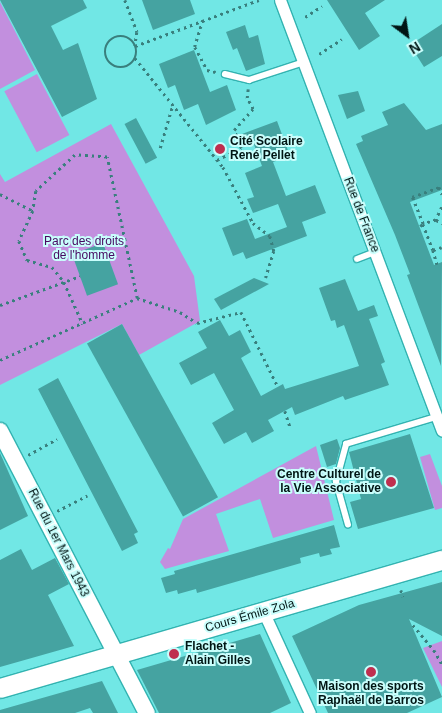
<!DOCTYPE html>
<html>
<head>
<meta charset="utf-8">
<style>
	body { margin:0 }
	#map { position:relative; width:442px; height:713px; overflow:hidden; background:#71e7e5; font-family:Helvetica,sans-serif }
	div>[style] { position:absolute }
	[style*='--x'] { left:calc(var(--x)*1px); top:calc(var(--y)*1px); width:calc(var(--w)*1px); rotate:calc(var(--a)*1deg) }
	.green>* { inset:0; background:#c28fde; transform-origin:0 0 }
	.building>* { inset:0; background:#45a3a1; transform-origin:0 0 }
	.path>* { height:2.5px; margin-top:-1.25px; transform-origin:0; background:repeating-linear-gradient(90deg,#397f7d 0 2.5px,transparent 0 6.5px) }
	.path>.ring { margin:-1.25px; padding:0; box-sizing:content-box; background:none; border:2.5px solid #397f7d; border-radius:50% }
	.roads { filter:drop-shadow(1px 0 #33b3b1) drop-shadow(-1px 0 #33b3b1) drop-shadow(0 1px #33b3b1) drop-shadow(0 -1px #33b3b1) }
	.lane>* { height:5.5px; margin:-2.75px; padding:0 2.75px; transform-origin:2.75px; border-radius:2.75px; background:#fff }
	.street>* { height:11px; margin:-5.5px; padding:0 5.5px; transform-origin:5.5px; border-radius:5.5px; background:#fff }
	.secondary>* { height:16px; margin:-8px; padding:0 8px; transform-origin:8px; border-radius:8px; background:#fff }
	.primary>* { height:19px; margin:-9.5px; padding:0 9.5px; transform-origin:9.5px; border-radius:9.5px; background:#fff }
	.dots>* { width:14px; height:14px; translate:-50% -50%; box-sizing:border-box; border:2px solid #c9fefc; border-radius:50% }
	span { translate:-50% -50%; white-space:nowrap; text-align:center; line-height:1.15; -webkit-text-stroke:4px #c9fefc; paint-order:stroke }
	.poi-label { font-size:12px; color:#001514; font-weight:700 }
	.left { translate:0 -50%; text-align:left }
	.right { translate:-100% -50%; text-align:right }
	.street-label { font-size:12px; color:#001514 }
	.park-label { font-size:12px; color:#470860 }
	.north { position:absolute; left:382px; top:10px; width:50px; height:50px; -webkit-text-stroke:4px #c9fefc; paint-order:stroke; rotate:149deg; font-size:14px; font-weight:700; line-height:20px; text-align:center; color:#001514 }
	.north::after { content:''; display:block; margin:auto; width:18px; height:22px; background:#001514; clip-path:polygon(50% 0,100% 100%,50% 72%,0 100%) }
</style>
</head>
<body>
<div id="map">
	<div class="green">
		<i style="clip-path:polygon(0 2px,35px 70px,0 89px)"></i>
		<i style="left:37px;top:74px;width:69px;height:37px;rotate:62deg"></i>
		<i style="clip-path:polygon(111px 124px,194px 276px,200px 321px,139px 355px,122px 324px,0 385px,0 174px,5px 182px)"></i>
		<i style="clip-path:polygon(316px 446px,334px 520px,273px 538px,260px 499px,216px 514px,229px 551px,165px 569px,160px 562px,168px 548px,170px 549px,183px 519px)"></i>
		<i style="clip-path:polygon(430px 454px,442px 486px,442px 508px,435px 510px,420px 457px)"></i>
		<i style="clip-path:polygon(442px 641px,442px 687px,423px 648px)"></i>
	</div>
	<div class="building">
		<i style="clip-path:polygon(0 0,83px 0,87px 8px,51px 26px,63px 50px,78px 43px,97px 99px,62px 117px)"></i>
		<i style="clip-path:polygon(142px 0,190px 0,195px 14px,153px 30px)"></i>
		<i style="clip-path:polygon(327px 0,385px 0,365px 13px,380px 36px,359px 50px)"></i>
		<i style="clip-path:polygon(442px 24px,442px 56px,424px 67px,410px 45px)"></i>
		<i style="clip-path:polygon(245px 25px,249px 38px,258px 35px,265px 64px,246px 71px,237px 48px,233px 50px,226px 32px)"></i>
		<i style="clip-path:polygon(194px 50px,210px 92px,227px 85px,236px 110px,206px 125px,198px 104px,184px 110px,175px 85px,168px 88px,159px 64px)"></i>
		<i style="clip-path:polygon(358px 91px,365px 111px,347px 119px,338px 95px)"></i>
		<i style="clip-path:polygon(404px 103px,426px 130px,442px 124px,442px 190px,410px 202px,434px 265px,442px 262px,441px 366px,407px 275px,410px 274px,395px 235px,356px 144px,363px 141px,361px 136px,388px 125px,382px 112px)"></i>
		<i style="left:136px;top:118px;width:45px;height:13px;rotate:62deg"></i>
		<i style="clip-path:polygon(277px 121px,290px 156px,273px 162px,286px 196px,315px 185px,326px 213px,302px 222px,307px 236px,246px 259px,243px 252px,233px 256px,222px 228px,247px 219px,255px 239px,287px 227px,278px 204px,253px 213px,247px 199px,254px 197px,245px 173px,262px 166px,253px 142px,246px 145px,242px 134px)"></i>
		<i style="left:103px;top:243px;width:44px;height:33px;rotate:70deg"></i>
		<i style="clip-path:polygon(254px 278px,269px 284px,221px 310px,214px 299px)"></i>
		<i style="clip-path:polygon(345px 279px,358px 311px,374px 305px,378px 316px,369px 319px,385px 362px,381px 364px,389px 385px,345px 400px,343px 396px,295px 415px,292px 407px,268px 420px,274px 431px,252px 443px,246px 432px,224px 444px,212px 423px,234px 410px,214px 373px,191px 385px,179px 363px,207px 348px,198px 332px,220px 320px,229px 336px,240px 330px,251px 352px,241px 358px,261px 396px,283px 384px,285px 389px,359px 366px,344px 325px,337px 328px,335px 320px,331px 321px,319px 288px)"></i>
		<i style="left:122px;top:324px;width:198px;height:40px;rotate:61deg"></i>
		<i style="clip-path:polygon(58px 378px,138px 532px,134px 534px,138px 543px,122px 551px,38px 389px)"></i>
		<i style="clip-path:polygon(410px 434px,434px 508px,358px 529px,350px 502px,361px 499px,349px 452px)"></i>
		<i style="clip-path:polygon(337px 439px,340px 448px,336px 464px,327px 467px,320px 445px)"></i>
		<i style="clip-path:polygon(0 453px,28px 516px,0 530px)"></i>
		<i style="clip-path:polygon(334px 525px,340px 547px,330px 549px,332px 554px,320px 557px,319px 553px,300px 558px,301px 563px,197px 593px,196px 589px,178px 594px,177px 590px,166px 593px,161px 578px,175px 574px,174px 571px)"></i>
		<i style="clip-path:polygon(21px 549px,32px 570px,55px 558px,69px 584px,48px 595px,74px 646px,0 667px,0 560px)"></i>
		<i style="clip-path:polygon(442px 582px,442px 636px,409px 619px,442px 697px,407px 713px,328px 713px,292px 636px,359px 605px)"></i>
		<i style="clip-path:polygon(260px 634px,291px 703px,270px 713px,159px 713px,137px 670px)"></i>
		<i style="clip-path:polygon(102px 681px,118px 713px,93px 713px,90px 708px,75px 713px,0 713px,0 710px)"></i>
	</div>
	<div class="path">
		<i style="--x:125;--y:0;--w:34;--a:69"></i>
		<i style="--x:137;--y:32;--w:14;--a:98"></i>
		<i style="--x:135;--y:46;--w:132;--a:-20.4"></i>
		<i style="--x:305;--y:17;--w:20;--a:-33"></i>
		<i style="--x:203;--y:20;--w:28;--a:107"></i>
		<i style="--x:195;--y:47;--w:26;--a:62"></i>
		<i style="--x:207;--y:70;--w:9;--a:13"></i>
		<i class="ring" style="left:105px;top:36px;width:29.5px;height:29.5px"></i>
		<i style="--x:319;--y:54;--w:27;--a:-33"></i>
		<i style="--x:135;--y:58;--w:140;--a:51.1"></i>
		<i style="--x:223;--y:167;--w:64;--a:61.8"></i>
		<i style="--x:253;--y:223;--w:21;--a:37"></i>
		<i style="--x:270;--y:236;--w:16;--a:75"></i>
		<i style="--x:274;--y:251;--w:28;--a:107"></i>
		<i style="--x:160;--y:148;--w:43;--a:-73.7"></i>
		<i style="--x:217;--y:160;--w:27;--a:-27"></i>
		<i style="--x:241;--y:148;--w:19;--a:-111"></i>
		<i style="--x:234;--y:130;--w:28;--a:-48"></i>
		<i style="--x:253;--y:109;--w:13;--a:-119"></i>
		<i style="--x:247;--y:98;--w:9;--a:-84"></i>
		<i style="--x:439;--y:187;--w:8;--a:67"></i>
		<i style="--x:0;--y:194;--w:37;--a:27"></i>
		<i style="--x:33;--y:211;--w:33;--a:115"></i>
		<i style="--x:19;--y:241;--w:21;--a:67"></i>
		<i style="--x:27;--y:260;--w:26;--a:16"></i>
		<i style="--x:52;--y:267;--w:19;--a:51"></i>
		<i style="--x:64;--y:282;--w:46;--a:65.7"></i>
		<i style="--x:442;--y:207;--w:14;--a:115"></i>
		<i style="--x:436;--y:220;--w:7;--a:27"></i>
		<i style="--x:436;--y:220;--w:14;--a:163"></i>
		<i style="--x:423;--y:224;--w:29;--a:-112"></i>
		<i style="--x:412;--y:197;--w:32;--a:-20"></i>
		<i style="--x:420;--y:226;--w:4;--a:-34"></i>
		<i style="--x:423;--y:224;--w:28;--a:69"></i>
		<i style="--x:433;--y:250;--w:9;--a:-18"></i>
		<i style="--x:433;--y:250;--w:15;--a:74"></i>
		<i style="--x:137;--y:298;--w:45;--a:18"></i>
		<i style="--x:180;--y:312;--w:20;--a:33"></i>
		<i style="--x:197;--y:323;--w:45;--a:-14"></i>
		<i style="--x:241;--y:312;--w:84;--a:63.7"></i>
		<i style="--x:0;--y:305;--w:85;--a:-19.9"></i>
		<i style="--x:0;--y:360;--w:150;--a:-24.3"></i>
		<i style="--x:137;--y:298;--w:144;--a:-102"></i>
		<i style="--x:107;--y:157;--w:32;--a:-176"></i>
		<i style="--x:75;--y:155;--w:53;--a:137.3"></i>
		<i style="--x:36;--y:191;--w:20;--a:99"></i>
		<i style="--x:285;--y:411;--w:19;--a:72"></i>
		<i style="--x:28;--y:455;--w:33;--a:-29"></i>
		<i style="--x:57;--y:511;--w:34;--a:-27"></i>
		<i style="--x:401;--y:590;--w:7;--a:74"></i>
		<i style="--x:413;--y:625;--w:33;--a:50"></i>
		<i style="--x:434;--y:650;--w:16;--a:60"></i>
	</div>
	<div class="roads">
		<div class="lane">
			<i style="--x:225;--y:74;--w:25;--a:14"></i>
			<i style="--x:249;--y:80;--w:58;--a:-18.1"></i>
			<i style="--x:357;--y:259;--w:19;--a:-21"></i>
			<i style="--x:348;--y:525;--w:45;--a:-105.6"></i>
			<i style="--x:336;--y:482;--w:39;--a:-75"></i>
			<i style="--x:346;--y:444;--w:94;--a:-16.7"></i>
		</div>
		<div class="street">
			<i style="--x:280;--y:0;--w:460;--a:69.4"></i>
			<i style="--x:263;--y:611;--w:112;--a:65.3"></i>
		</div>
		<div class="secondary">
			<i style="--x:0;--y:431;--w:318;--a:62.5"></i>
		</div>
		<div class="primary">
			<i style="--x:0;--y:688;--w:460;--a:-16.2"></i>
		</div>
	</div>
	<div class="dots">
		<i style="left:220px;top:149px;background:#bf2f4f"></i>
		<i style="left:391px;top:482px;background:#bf2f4f"></i>
		<i style="left:174px;top:654px;background:#bf2f4f"></i>
		<i style="left:371px;top:672px;background:#bf2f4f"></i>
	</div>
	<div class="poi-label">
		<span class="left" style="left:230px;top:149px">Cité Scolaire<br>René Pellet</span>
		<span class="right" style="left:381px;top:482px">Centre Culturel de<br>la Vie Associative</span>
		<span class="left" style="left:185px;top:654px">Flachet -<br>Alain Gilles</span>
		<span style="left:371px;top:694px">Maison des sports<br>Raphaël de Barros</span>
	</div>
	<div class="street-label">
		<span style="left:361px;top:215px;rotate:69deg">Rue de France</span>
		<span style="left:58px;top:543px;rotate:63deg">Rue du 1er Mars 1943</span>
		<span style="left:250px;top:616px;rotate:-16deg">Cours Émile Zola</span>
	</div>
	<div class="park-label">
		<span style="left:84px;top:249px">Parc des droits<br>de l'homme</span>
	</div>
	<div class="north">N</div>
</div>
</body>
</html>
